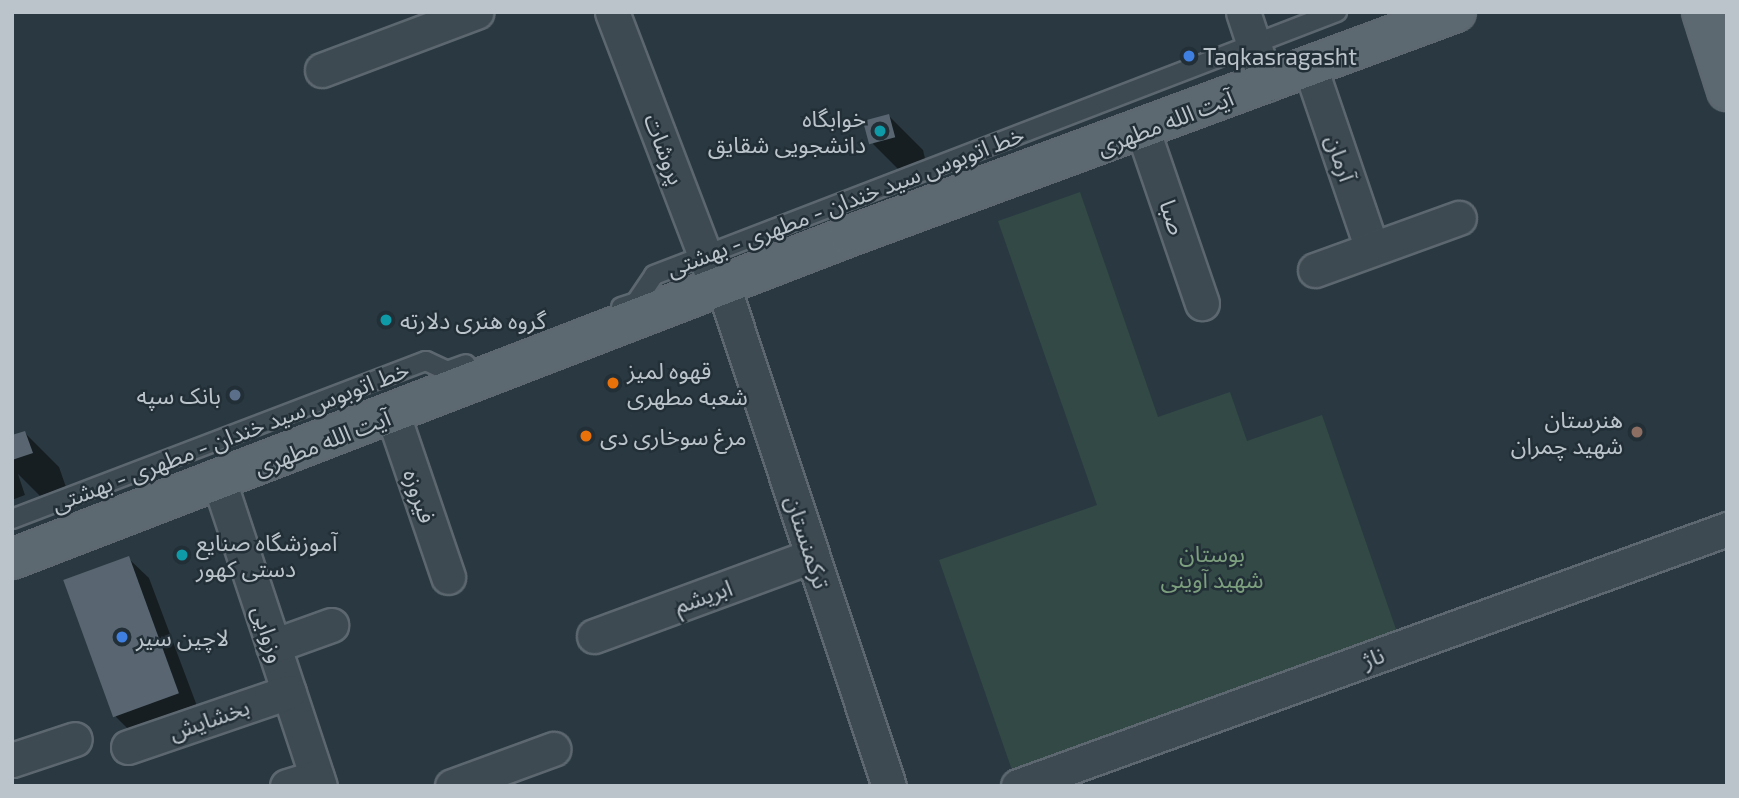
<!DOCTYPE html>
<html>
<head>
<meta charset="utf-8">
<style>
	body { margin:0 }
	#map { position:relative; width:1739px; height:798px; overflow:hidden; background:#2a3941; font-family:"Exo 2","Noto Sans Arabic",sans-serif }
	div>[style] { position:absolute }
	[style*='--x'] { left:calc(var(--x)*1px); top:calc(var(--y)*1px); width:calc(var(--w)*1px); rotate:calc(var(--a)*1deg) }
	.green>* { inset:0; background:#324945 }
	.shadow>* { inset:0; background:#0007 }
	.building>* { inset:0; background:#596671; transform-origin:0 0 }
	.roads { filter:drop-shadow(2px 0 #5c676f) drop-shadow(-2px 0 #5c676f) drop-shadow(0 2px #5c676f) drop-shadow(0 -2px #5c676f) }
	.lane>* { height:18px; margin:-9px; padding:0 9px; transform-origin:9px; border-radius:9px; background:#3e4a51 }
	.street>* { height:33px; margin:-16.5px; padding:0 16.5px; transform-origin:16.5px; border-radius:16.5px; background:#3e4a51 }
	.primary>* { height:38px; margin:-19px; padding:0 19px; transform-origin:19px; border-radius:19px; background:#5d6971 }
	.dots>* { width:19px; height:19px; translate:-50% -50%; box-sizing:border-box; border:4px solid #232f37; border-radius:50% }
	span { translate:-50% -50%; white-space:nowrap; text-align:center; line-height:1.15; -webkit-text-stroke:5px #232f37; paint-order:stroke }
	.poi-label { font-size:23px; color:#bbc4cb }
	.left { translate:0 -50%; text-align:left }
	.right { translate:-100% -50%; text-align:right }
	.street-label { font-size:23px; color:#bbc4cb }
	.park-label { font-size:23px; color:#7c9f7e }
	.frame { position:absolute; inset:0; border:14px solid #bbc4cb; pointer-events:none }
</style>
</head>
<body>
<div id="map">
	<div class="green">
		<i style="clip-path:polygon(1080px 192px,1158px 417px,1230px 392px,1247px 441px,1322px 415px,1399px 638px,1013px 773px,939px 560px,1097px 505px,998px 221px)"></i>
	</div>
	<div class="shadow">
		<i style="clip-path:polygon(889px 116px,923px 150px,928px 171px,907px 178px,873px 144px)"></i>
		<i style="clip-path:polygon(25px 433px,59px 467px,66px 487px,40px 496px,18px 474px,25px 495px,12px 500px,12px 437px)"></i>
		<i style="clip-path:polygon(128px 558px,149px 578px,200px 714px,136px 737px,116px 717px)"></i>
	</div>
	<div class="building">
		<i style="left:889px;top:114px;width:24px;height:27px;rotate:75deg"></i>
		<i style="clip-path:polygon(25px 431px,33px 453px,12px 460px,12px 435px)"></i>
		<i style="left:129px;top:556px;width:146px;height:70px;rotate:70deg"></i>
	</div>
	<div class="roads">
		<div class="lane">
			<i style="--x:621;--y:307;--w:16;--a:-18"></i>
			<i style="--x:636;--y:302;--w:32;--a:-56"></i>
			<i style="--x:654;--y:275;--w:732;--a:-21.06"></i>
			<i style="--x:12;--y:519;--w:443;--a:-20.9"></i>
			<i style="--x:426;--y:361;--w:23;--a:25"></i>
			<i style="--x:447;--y:371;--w:20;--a:-20"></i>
		</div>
		<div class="street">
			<i style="--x:612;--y:12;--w:294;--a:69.1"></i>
			<i style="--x:1243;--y:12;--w:76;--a:71.6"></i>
			<i style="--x:1310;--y:67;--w:192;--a:71.2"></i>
			<i style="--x:322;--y:70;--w:165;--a:-20.6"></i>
			<i style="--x:1143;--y:131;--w:182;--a:71.1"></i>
			<i style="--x:1315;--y:270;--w:153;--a:-19.9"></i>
			<i style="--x:727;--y:298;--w:514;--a:71.64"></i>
			<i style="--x:393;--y:415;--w:171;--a:71.2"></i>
			<i style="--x:219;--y:481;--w:321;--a:71.7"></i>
			<i style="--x:594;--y:636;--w:232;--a:-20.2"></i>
			<i style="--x:273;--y:646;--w:62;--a:-19.9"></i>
			<i style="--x:128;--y:747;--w:170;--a:-18.9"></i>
			<i style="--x:12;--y:760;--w:66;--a:-18.4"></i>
			<i style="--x:287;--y:786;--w:31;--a:-17"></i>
			<i style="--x:452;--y:786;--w:108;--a:-20.1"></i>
			<i style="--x:1018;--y:786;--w:754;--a:-19.92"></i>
		</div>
		<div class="primary">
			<i style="--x:1702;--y:12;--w:83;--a:72.4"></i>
			<i style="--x:12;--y:559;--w:898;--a:-21.08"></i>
			<i style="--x:850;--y:236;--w:646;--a:-20.29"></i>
		</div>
	</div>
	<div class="dots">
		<i style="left:1189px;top:56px;background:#3f7fe0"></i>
		<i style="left:880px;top:131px;background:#0f9aa8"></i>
		<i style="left:386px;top:320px;background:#0f9aa8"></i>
		<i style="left:613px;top:383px;background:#e8710a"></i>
		<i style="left:235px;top:395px;background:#5c6f8a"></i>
		<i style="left:1637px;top:432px;background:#8d6e63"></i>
		<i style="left:586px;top:436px;background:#e8710a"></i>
		<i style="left:182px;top:555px;background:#0f9aa8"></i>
		<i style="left:122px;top:637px;background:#3f7fe0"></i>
	</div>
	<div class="poi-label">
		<span class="left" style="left:1203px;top:56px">Taqkasragasht</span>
		<span class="right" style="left:866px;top:131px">خوابگاه<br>دانشجویی شقایق</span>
		<span class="left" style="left:400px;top:320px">گروه هنری دلارته</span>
		<span class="left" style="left:627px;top:383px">قهوه لمیز<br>شعبه مطهری</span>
		<span class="right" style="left:221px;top:395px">بانک سپه</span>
		<span class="right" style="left:1623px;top:432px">هنرستان<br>شهید چمران</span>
		<span class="left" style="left:600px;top:436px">مرغ سوخاری دی</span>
		<span class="left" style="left:196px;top:555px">آموزشگاه صنایع<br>دستی کهور</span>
		<span class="left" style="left:136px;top:637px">لاچین سیر</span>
	</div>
	<div class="street-label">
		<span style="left:1165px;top:122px;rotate:-21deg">آیت الله مطهری</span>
		<span style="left:665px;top:149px;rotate:69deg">پروشات</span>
		<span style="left:1341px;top:158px;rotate:71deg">آرمان</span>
		<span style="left:845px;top:201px;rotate:-21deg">خط اتوبوس سید خندان - مطهری - بهشتی</span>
		<span style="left:1173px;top:217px;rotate:71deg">صبا</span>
		<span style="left:230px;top:436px;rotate:-21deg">خط اتوبوس سید خندان - مطهری - بهشتی</span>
		<span style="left:322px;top:442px;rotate:-21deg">آیت الله مطهری</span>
		<span style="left:420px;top:496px;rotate:71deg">فیروزه</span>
		<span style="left:808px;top:542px;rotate:72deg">ترکمنستان</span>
		<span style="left:703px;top:596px;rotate:-20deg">ابریشم</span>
		<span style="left:269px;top:634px;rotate:72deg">وزوایی</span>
		<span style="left:1373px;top:657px;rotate:-20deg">ناژ</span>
		<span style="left:209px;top:719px;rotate:-19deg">بخشایش</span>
	</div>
	<div class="park-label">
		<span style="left:1212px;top:566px">بوستان<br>شهید آوینی</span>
	</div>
	<div class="frame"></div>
</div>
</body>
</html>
